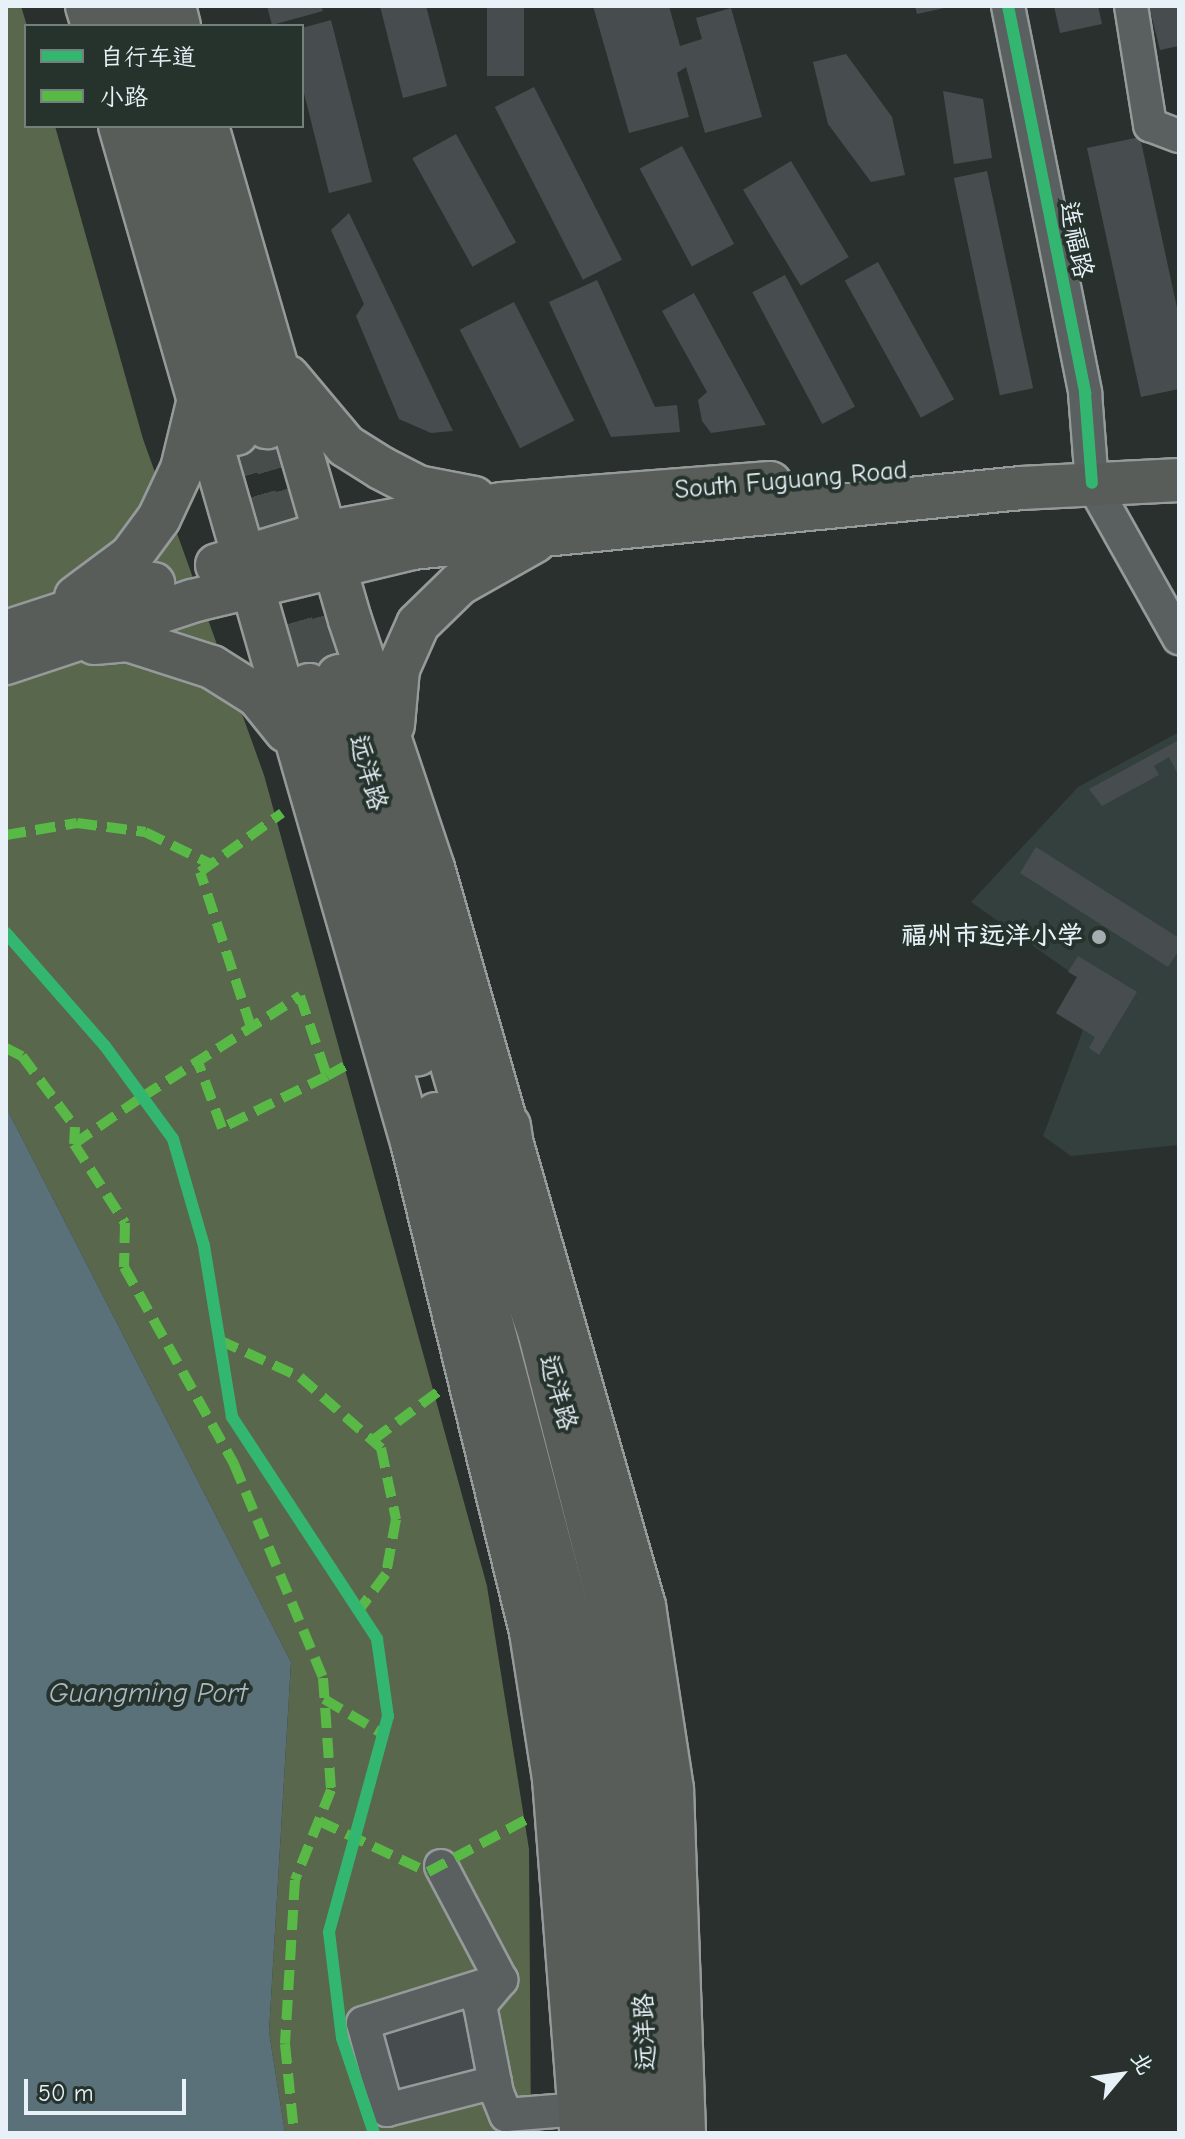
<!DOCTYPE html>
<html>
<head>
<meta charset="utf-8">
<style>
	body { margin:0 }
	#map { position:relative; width:1185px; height:2139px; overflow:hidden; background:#29302d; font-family:"Comic Neue","LXGW WenKai TC",sans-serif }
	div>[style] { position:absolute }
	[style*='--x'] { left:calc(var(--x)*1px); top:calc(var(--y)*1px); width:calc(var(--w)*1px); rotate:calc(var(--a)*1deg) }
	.built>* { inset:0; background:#33403e }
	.green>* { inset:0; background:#59674d }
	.water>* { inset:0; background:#5b717a }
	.building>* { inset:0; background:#474d4e; transform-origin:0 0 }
	.highway-tunnel>* { height:44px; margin-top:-22px; transform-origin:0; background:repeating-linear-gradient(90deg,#464d4b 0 44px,transparent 0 66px) }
	.roads { filter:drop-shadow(2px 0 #959a9a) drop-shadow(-2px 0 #959a9a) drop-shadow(0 2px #959a9a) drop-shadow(0 -2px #959a9a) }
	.minor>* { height:32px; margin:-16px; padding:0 16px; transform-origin:16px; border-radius:16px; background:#5a6060 }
	.major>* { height:42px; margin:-21px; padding:0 21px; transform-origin:21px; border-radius:21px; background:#595d5a }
	.highway>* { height:44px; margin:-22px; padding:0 22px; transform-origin:22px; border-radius:22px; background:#595d5a }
	.quiet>* { height:10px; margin-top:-5px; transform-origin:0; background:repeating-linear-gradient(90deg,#58b947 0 20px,transparent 0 30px) }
	.cycleway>* { height:12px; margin:-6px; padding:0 6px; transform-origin:6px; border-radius:6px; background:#33b770 }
	.dots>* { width:22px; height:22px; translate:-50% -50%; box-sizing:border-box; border:4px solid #26332d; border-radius:50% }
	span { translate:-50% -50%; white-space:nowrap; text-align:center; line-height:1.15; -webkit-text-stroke:8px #26332d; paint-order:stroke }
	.street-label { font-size:26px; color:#e8f1f8 }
	.poi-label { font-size:26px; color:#e8f1f8; font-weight:700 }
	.right { translate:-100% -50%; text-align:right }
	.water-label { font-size:28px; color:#abbac3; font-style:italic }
	.frame { position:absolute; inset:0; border:8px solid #e8f1f8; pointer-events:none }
	.legend { position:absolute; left:24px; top:24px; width:280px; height:104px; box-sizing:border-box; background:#26332d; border:2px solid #747f7e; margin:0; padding:10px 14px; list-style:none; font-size:24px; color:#e8f1f8 }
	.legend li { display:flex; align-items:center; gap:16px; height:40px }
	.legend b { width:40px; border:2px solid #747f7e }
	.north { position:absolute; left:1081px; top:2035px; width:80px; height:80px; -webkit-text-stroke:6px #26332d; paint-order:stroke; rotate:61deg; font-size:22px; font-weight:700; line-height:32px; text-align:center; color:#e8f1f8 }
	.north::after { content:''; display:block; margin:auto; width:28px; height:36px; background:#e8f1f8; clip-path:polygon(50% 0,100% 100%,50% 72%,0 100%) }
	.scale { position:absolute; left:24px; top:2079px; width:162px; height:36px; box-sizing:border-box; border:4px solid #e8f1f8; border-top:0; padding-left:10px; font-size:24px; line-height:28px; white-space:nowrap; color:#e8f1f8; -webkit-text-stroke:6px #26332d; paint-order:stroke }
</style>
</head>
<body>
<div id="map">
	<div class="built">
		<i style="clip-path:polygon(1179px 732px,1179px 1145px,1071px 1156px,1043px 1136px,1083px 1030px,1056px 1013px,1077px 977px,971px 902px,1078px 787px)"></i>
	</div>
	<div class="green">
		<i style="clip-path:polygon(6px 6px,21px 6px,27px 26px,26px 126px,55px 126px,143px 439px,264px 775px,487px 1586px,529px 1849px,531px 2133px,285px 2133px,269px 2032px,291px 1662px,6px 1107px)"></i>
	</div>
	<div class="water">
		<i style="clip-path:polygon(6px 1107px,291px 1662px,269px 2032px,285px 2133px,6px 2133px)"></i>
	</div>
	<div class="building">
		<i style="clip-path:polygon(267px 6px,321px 6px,323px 11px,272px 25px)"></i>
		<i style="clip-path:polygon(380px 6px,426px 6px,447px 86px,403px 98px)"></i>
		<i style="left:487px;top:6px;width:37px;height:70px"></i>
		<i style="clip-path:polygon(593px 6px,669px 6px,680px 46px,702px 39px,696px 18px,731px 8px,762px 117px,705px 133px,686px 67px,677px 73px,689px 117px,629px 133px)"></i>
		<i style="clip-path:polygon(915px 6px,949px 6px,949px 7px,917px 14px)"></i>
		<i style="clip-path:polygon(1054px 6px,1098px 6px,1102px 24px,1060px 33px)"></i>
		<i style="clip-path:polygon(1149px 6px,1179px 6px,1179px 46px,1160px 50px)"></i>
		<i style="clip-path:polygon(331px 20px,372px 182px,329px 193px,302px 85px,302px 28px)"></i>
		<i style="clip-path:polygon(846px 54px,892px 117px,905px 175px,871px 182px,828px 124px,813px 62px)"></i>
		<i style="left:534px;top:87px;width:194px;height:44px;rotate:63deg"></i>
		<i style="clip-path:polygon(943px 91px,983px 99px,992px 158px,954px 164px)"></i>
		<i style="left:456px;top:134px;width:124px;height:50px;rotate:61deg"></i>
		<i style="clip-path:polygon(1140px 137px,1179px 317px,1179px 389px,1141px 397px,1087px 148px)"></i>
		<i style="left:682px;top:146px;width:111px;height:48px;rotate:62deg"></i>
		<i style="left:791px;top:161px;width:112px;height:56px;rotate:59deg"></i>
		<i style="left:987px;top:171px;width:222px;height:34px;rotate:78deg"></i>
		<i style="clip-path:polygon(349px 213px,453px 431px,431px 433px,399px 419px,356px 316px,364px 304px,331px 230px)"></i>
		<i style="left:878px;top:262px;width:157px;height:38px;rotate:61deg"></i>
		<i style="left:785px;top:275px;width:149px;height:37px;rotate:62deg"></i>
		<i style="clip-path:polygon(597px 280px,655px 407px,677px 405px,680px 432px,611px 437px,549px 302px)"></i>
		<i style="clip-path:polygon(694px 293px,766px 425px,711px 433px,702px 421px,698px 400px,707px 392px,662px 311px)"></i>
		<i style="left:514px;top:302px;width:133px;height:61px;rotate:63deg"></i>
		<i style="clip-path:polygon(1179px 740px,1179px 776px,1169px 757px,1154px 766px,1159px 775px,1102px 806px,1089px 789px)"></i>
		<i style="clip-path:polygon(1036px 847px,1179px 938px,1179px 950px,1168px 967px,1020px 873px)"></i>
		<i style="clip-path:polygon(1078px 956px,1137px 992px,1099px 1055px,1089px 1048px,1095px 1037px,1056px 1013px,1077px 977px,1068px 972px)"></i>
		<i style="left:472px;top:2004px;width:72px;height:100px;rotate:76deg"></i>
	</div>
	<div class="highway-tunnel">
		<i style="--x:267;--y:426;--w:261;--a:74"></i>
		<i style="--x:236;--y:433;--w:263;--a:73.9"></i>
	</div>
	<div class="roads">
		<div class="minor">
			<i style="--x:1008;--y:6;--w:395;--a:78.7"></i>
			<i style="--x:1085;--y:393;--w:90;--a:85.6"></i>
			<i style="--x:1092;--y:483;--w:178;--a:60.7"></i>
			<i style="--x:1131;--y:6;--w:121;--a:80.9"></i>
			<i style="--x:1150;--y:125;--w:31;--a:21"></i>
			<i style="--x:441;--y:1866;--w:129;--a:62.2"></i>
			<i style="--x:501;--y:1980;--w:33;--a:130"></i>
			<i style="--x:480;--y:2005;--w:90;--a:79.1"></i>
			<i style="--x:497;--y:2093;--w:24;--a:68"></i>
			<i style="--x:506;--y:2115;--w:74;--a:-4.6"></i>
			<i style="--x:495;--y:2082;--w:112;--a:165.5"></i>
			<i style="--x:387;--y:2110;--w:90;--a:-105.4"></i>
			<i style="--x:363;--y:2023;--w:145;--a:-17.3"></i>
		</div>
		<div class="major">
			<i style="--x:87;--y:6;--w:21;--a:73"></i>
			<i style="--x:174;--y:6;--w:21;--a:76"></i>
			<i style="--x:120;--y:126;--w:1061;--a:73.97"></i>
			<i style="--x:413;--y:1146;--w:500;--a:76.35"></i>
			<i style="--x:531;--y:1632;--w:149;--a:81.1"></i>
			<i style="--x:554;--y:1779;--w:355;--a:85.6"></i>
			<i style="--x:207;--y:126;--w:514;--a:73.86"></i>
			<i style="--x:350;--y:620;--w:262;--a:71.5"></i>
			<i style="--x:433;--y:868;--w:768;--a:74.04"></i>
			<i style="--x:644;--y:1606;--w:185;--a:81.3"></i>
			<i style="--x:672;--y:1789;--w:344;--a:88"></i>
			<i style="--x:288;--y:377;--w:90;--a:50"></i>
			<i style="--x:346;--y:446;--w:41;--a:32.2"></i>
			<i style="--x:381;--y:468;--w:42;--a:27.2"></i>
			<i style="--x:418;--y:487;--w:57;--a:11.1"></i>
			<i style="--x:217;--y:565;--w:112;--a:-16.7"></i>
			<i style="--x:324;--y:533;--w:82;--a:-10.5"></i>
			<i style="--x:405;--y:518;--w:98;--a:-8.2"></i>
			<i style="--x:502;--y:504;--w:269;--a:-4.5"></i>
			<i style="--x:76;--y:597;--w:69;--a:-36.7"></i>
			<i style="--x:131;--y:556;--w:47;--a:-53.6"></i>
			<i style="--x:159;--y:518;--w:54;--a:-64.9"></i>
			<i style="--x:182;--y:469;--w:64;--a:-76.4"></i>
			<i style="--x:6;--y:632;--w:155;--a:-18.1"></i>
			<i style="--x:94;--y:643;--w:34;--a:-5"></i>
			<i style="--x:128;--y:640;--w:88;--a:17.8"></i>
			<i style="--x:212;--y:667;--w:54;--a:32.2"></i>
			<i style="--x:258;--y:696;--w:45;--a:51.3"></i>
			<i style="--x:6;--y:663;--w:196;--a:-18.4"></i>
			<i style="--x:192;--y:601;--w:226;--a:-13.5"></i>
			<i style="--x:412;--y:548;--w:613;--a:-5.62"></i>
			<i style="--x:1022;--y:488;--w:157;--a:-2.9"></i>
			<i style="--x:393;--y:725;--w:56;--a:-84.9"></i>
			<i style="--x:398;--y:669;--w:49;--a:-66"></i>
			<i style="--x:418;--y:624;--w:57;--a:-44.3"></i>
			<i style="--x:459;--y:584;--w:87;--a:-29.5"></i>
		</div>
		<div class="highway">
			<i style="--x:115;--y:6;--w:21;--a:73"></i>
			<i style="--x:148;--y:6;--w:21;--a:76"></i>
			<i style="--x:149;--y:126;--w:319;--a:74.2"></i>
			<i style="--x:182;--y:126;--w:312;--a:74.2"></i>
			<i style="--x:339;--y:677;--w:500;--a:73.63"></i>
			<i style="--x:480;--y:1157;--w:184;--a:71"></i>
			<i style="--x:540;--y:1331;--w:288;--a:75.7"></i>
			<i style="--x:611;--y:1610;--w:170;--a:82.6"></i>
			<i style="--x:633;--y:1779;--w:354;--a:87.4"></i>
			<i style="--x:309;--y:686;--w:383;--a:73.6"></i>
			<i style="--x:436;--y:1115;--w:523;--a:75.27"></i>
			<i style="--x:569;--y:1621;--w:164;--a:81.9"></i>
			<i style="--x:592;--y:1783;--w:350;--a:87.7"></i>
			<i style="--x:508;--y:1126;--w:89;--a:81.6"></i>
		</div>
	</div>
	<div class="quiet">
		<i style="--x:6;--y:835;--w:72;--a:-9.6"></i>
		<i style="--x:77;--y:823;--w:69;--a:7.5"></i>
		<i style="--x:145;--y:832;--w:73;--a:25.9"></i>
		<i style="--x:251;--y:1027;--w:163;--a:-108.2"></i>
		<i style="--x:200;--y:872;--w:101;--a:-35.7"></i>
		<i style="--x:6;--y:1048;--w:18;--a:27"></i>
		<i style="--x:22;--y:1056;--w:89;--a:53.3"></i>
		<i style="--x:75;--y:1127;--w:17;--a:93"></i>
		<i style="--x:74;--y:1144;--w:94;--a:57.2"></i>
		<i style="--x:125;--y:1223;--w:44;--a:91.3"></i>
		<i style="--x:124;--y:1267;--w:226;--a:60.8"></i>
		<i style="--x:234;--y:1464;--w:232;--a:67.4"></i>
		<i style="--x:323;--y:1678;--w:112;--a:85.9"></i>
		<i style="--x:331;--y:1790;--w:97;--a:111.8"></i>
		<i style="--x:295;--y:1880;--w:164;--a:93.5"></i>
		<i style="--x:285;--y:2044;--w:89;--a:84.2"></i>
		<i style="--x:327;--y:1076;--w:29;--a:-29"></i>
		<i style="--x:74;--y:1144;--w:83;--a:-34.7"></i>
		<i style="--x:142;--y:1097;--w:188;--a:-32.6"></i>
		<i style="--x:300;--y:996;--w:84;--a:71.4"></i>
		<i style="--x:327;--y:1076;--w:117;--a:153.7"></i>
		<i style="--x:222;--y:1128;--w:70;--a:-110"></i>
		<i style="--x:219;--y:1340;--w:89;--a:24.6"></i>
		<i style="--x:300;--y:1377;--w:108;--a:41.2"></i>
		<i style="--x:381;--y:1448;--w:73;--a:78.1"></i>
		<i style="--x:396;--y:1519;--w:56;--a:100.3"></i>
		<i style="--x:386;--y:1574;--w:45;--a:126.9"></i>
		<i style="--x:373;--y:1440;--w:86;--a:-36.5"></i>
		<i style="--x:324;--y:1699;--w:69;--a:30.7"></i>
		<i style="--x:319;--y:1821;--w:120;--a:25.1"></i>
		<i style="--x:428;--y:1872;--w:117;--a:-28.1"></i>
	</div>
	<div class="cycleway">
		<i style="--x:1008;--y:6;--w:395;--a:78.7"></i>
		<i style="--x:1085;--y:393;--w:90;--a:85.6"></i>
		<i style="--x:6;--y:933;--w:150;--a:48.8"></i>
		<i style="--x:105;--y:1046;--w:115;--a:53.8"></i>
		<i style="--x:173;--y:1139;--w:111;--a:73.8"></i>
		<i style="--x:204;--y:1246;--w:173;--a:80.7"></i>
		<i style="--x:232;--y:1417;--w:265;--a:56.8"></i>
		<i style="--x:377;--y:1639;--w:78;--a:81.9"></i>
		<i style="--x:388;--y:1716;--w:224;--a:105.3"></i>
		<i style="--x:329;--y:1932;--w:107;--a:83"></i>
		<i style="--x:342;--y:2038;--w:100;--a:71.4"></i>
	</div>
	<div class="dots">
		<i style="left:1099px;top:937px;background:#a5adb1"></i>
	</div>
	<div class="street-label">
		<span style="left:1075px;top:240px;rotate:78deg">连福路</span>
		<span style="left:791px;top:481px;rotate:-5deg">South Fuguang Road</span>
		<span style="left:367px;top:773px;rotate:74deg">远洋路</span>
		<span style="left:557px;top:1393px;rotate:74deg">远洋路</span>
		<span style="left:646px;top:2032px;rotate:-92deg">远洋路</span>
	</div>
	<div class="poi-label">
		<span class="right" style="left:1083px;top:937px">福州市远洋小学</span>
	</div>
	<div class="water-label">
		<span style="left:148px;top:1693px">Guangming Port</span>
	</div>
	<div class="frame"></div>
	<ul class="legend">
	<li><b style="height:10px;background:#33b770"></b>自行车道</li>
	<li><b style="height:10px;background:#58b947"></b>小路</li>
	</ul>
	<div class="north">北</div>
	<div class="scale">50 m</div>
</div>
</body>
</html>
